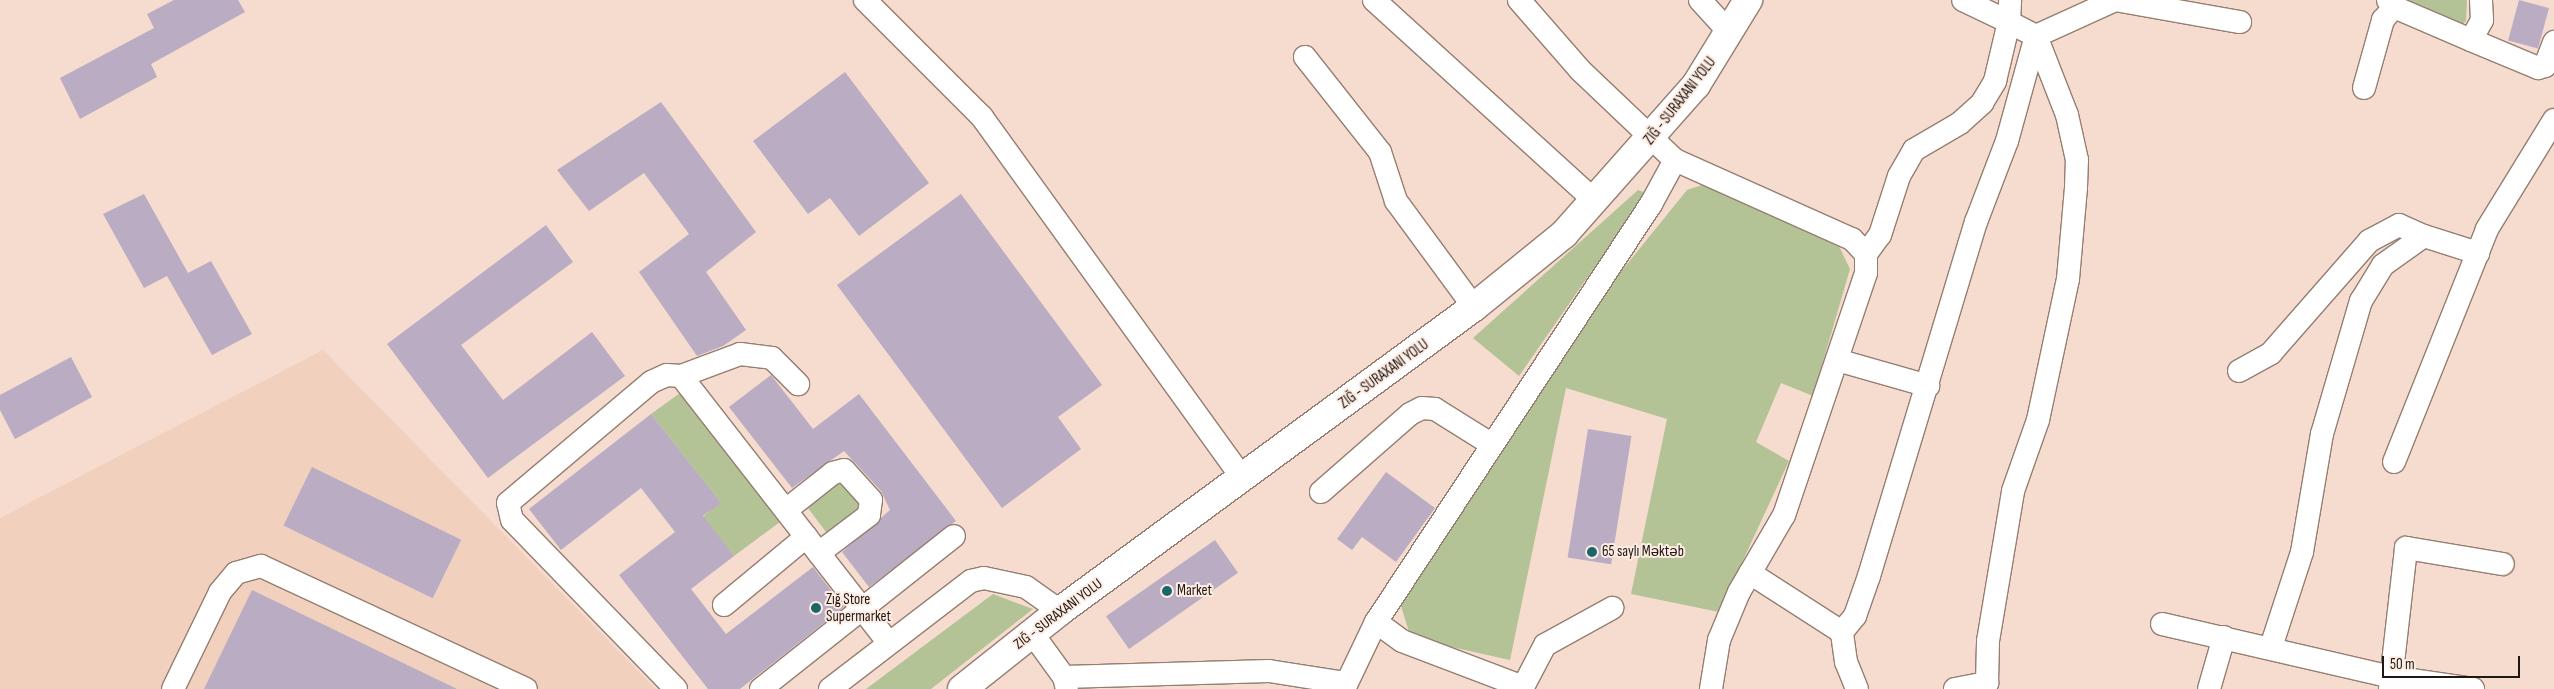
<!DOCTYPE html>
<html>
<head>
<meta charset="utf-8">
<style>
	body { margin:0 }
	#map { position:relative; width:2554px; height:689px; overflow:hidden; background:#f6dcce; font-family:"Sofia Sans Condensed",sans-serif }
	div>[style] { position:absolute }
	[style*='--x'] { left:calc(var(--x)*1px); top:calc(var(--y)*1px); width:calc(var(--w)*1px); rotate:calc(var(--a)*1deg) }
	.built>* { inset:0; background:#f1d0be }
	.green>* { inset:0; background:#b3c396; transform-origin:0 0 }
	.building>* { inset:0; background:#b9acc3; transform-origin:0 0 }
	.roads { filter:drop-shadow(1px 0 #957e71) drop-shadow(-1px 0 #957e71) drop-shadow(0 1px #957e71) drop-shadow(0 -1px #957e71) }
	.minor>* { height:22px; margin:-11px; padding:0 11px; transform-origin:11px; border-radius:11px; background:#fff }
	.major>* { height:28px; margin:-14px; padding:0 14px; transform-origin:14px; border-radius:14px; background:#fff }
	.dots>* { width:14px; height:14px; translate:-50% -50%; box-sizing:border-box; border:2px solid #fcece3; border-radius:50% }
	span { translate:-50% -50%; white-space:nowrap; text-align:center; line-height:1.15; -webkit-text-stroke:4px #fcece3; paint-order:stroke }
	.street-label { font-size:15px; color:#201712 }
	.poi-label { font-size:15px; color:#201712 }
	.left { translate:0 -50%; text-align:left }
	.scale { position:absolute; left:2382px; top:656px; width:138px; height:22px; box-sizing:border-box; border:2px solid #201712; border-top:0; padding-left:6px; font-size:15px; line-height:18px; white-space:nowrap; color:#201712; -webkit-text-stroke:4px #fcece3; paint-order:stroke }
</style>
</head>
<body>
<div id="map">
	<div class="built">
		<i style="clip-path:polygon(323px 350px,656px 689px,0 689px,0 518px)"></i>
	</div>
	<div class="green">
		<i style="clip-path:polygon(2400px 0,2467px 0,2466px 21px,2461px 26px)"></i>
		<i style="clip-path:polygon(1702px 185px,1838px 244px,1850px 269px,1813px 396px,1781px 383px,1756px 442px,1789px 461px,1719px 612px,1631px 594px,1667px 419px,1566px 388px,1510px 660px,1411px 638px,1400px 603px,1611px 284px,1687px 190px)"></i>
		<i style="clip-path:polygon(1638px 190px,1646px 193px,1519px 376px,1473px 338px)"></i>
		<i style="clip-path:polygon(680px 393px,780px 522px,734px 556px,703px 517px,720px 502px,651px 414px)"></i>
		<i style="left:842px;top:480px;width:35px;height:44px;rotate:53deg"></i>
		<i style="clip-path:polygon(993px 594px,1033px 609px,931px 689px,866px 689px)"></i>
	</div>
	<div class="building">
		<i style="clip-path:polygon(174px 0,238px 0,245px 12px,151px 64px,157px 77px,80px 119px,60px 78px,154px 28px,147px 14px)"></i>
		<i style="left:2519px;top:0;width:31px;height:42px;rotate:15deg"></i>
		<i style="clip-path:polygon(845px 72px,929px 183px,859px 236px,830px 198px,808px 214px,753px 141px)"></i>
		<i style="clip-path:polygon(661px 102px,756px 232px,706px 272px,746px 330px,723px 346px,697px 356px,639px 272px,689px 234px,644px 173px,589px 211px,557px 170px)"></i>
		<i style="clip-path:polygon(144px 194px,188px 273px,211px 261px,252px 334px,212px 355px,167px 276px,144px 288px,103px 214px)"></i>
		<i style="clip-path:polygon(961px 194px,1102px 385px,1058px 417px,1081px 449px,1002px 508px,837px 285px)"></i>
		<i style="clip-path:polygon(546px 225px,573px 262px,461px 345px,503px 400px,592px 332px,625px 376px,488px 478px,387px 344px)"></i>
		<i style="clip-path:polygon(71px 357px,92px 397px,15px 439px,0 410px,0 395px)"></i>
		<i style="clip-path:polygon(771px 375px,813px 429px,859px 394px,956px 521px,869px 587px,842px 552px,890px 510px,881px 491px,844px 451px,792px 488px,729px 407px)"></i>
		<i style="clip-path:polygon(651px 414px,721px 503px,703px 516px,734px 556px,691px 589px,726px 634px,813px 567px,844px 607px,740px 689px,708px 689px,619px 575px,675px 532px,641px 488px,561px 550px,529px 509px)"></i>
		<i style="left:1588px;top:429px;width:44px;height:130px;rotate:9deg"></i>
		<i style="left:312px;top:467px;width:166px;height:65px;rotate:26deg"></i>
		<i style="clip-path:polygon(1386px 472px,1435px 508px,1396px 562px,1362px 537px,1352px 550px,1337px 539px)"></i>
		<i style="left:1215px;top:540px;width:40px;height:133px;rotate:55deg"></i>
		<i style="clip-path:polygon(252px 590px,457px 689px,204px 689px)"></i>
	</div>
	<div class="roads">
		<div class="minor">
			<i style="--x:865;--y:0;--w:165;--a:45"></i>
			<i style="--x:982;--y:117;--w:444;--a:54.2"></i>
			<i style="--x:1374;--y:0;--w:299;--a:42.3"></i>
			<i style="--x:1519;--y:0;--w:93;--a:48.9"></i>
			<i style="--x:1580;--y:70;--w:131;--a:43.5"></i>
			<i style="--x:1675;--y:160;--w:194;--a:24.1"></i>
			<i style="--x:1852;--y:239;--w:21;--a:47"></i>
			<i style="--x:1866;--y:254;--w:19;--a:90"></i>
			<i style="--x:1866;--y:273;--w:256;--a:108.7"></i>
			<i style="--x:1784;--y:515;--w:89;--a:120.3"></i>
			<i style="--x:1739;--y:592;--w:52;--a:112.6"></i>
			<i style="--x:1719;--y:640;--w:50;--a:99.3"></i>
			<i style="--x:1700;--y:0;--w:45;--a:47.7"></i>
			<i style="--x:2388;--y:0;--w:9;--a:49"></i>
			<i style="--x:2394;--y:7;--w:84;--a:23.2"></i>
			<i style="--x:2471;--y:40;--w:23;--a:-61"></i>
			<i style="--x:2482;--y:20;--w:20;--a:-93"></i>
			<i style="--x:2471;--y:40;--w:73;--a:22.7"></i>
			<i style="--x:2538;--y:68;--w:7;--a:-16"></i>
			<i style="--x:2545;--y:66;--w:26;--a:-69"></i>
			<i style="--x:1305;--y:57;--w:121;--a:51.7"></i>
			<i style="--x:1380;--y:152;--w:52;--a:71.9"></i>
			<i style="--x:1396;--y:201;--w:132;--a:53.7"></i>
			<i style="--x:2364;--y:88;--w:71;--a:-74.4"></i>
			<i style="--x:2383;--y:20;--w:17;--a:-50"></i>
			<i style="--x:1866;--y:254;--w:24;--a:-54"></i>
			<i style="--x:1880;--y:235;--w:62;--a:-72.1"></i>
			<i style="--x:1899;--y:176;--w:30;--a:-60"></i>
			<i style="--x:1914;--y:150;--w:53;--a:-30.4"></i>
			<i style="--x:1960;--y:123;--w:30;--a:-42"></i>
			<i style="--x:1982;--y:103;--w:26;--a:-59"></i>
			<i style="--x:1995;--y:81;--w:61;--a:-76.7"></i>
			<i style="--x:2009;--y:22;--w:51;--a:-154.4"></i>
			<i style="--x:1837;--y:360;--w:95;--a:15.9"></i>
			<i style="--x:2239;--y:371;--w:37;--a:-29"></i>
			<i style="--x:2271;--y:353;--w:149;--a:-48.8"></i>
			<i style="--x:2369;--y:241;--w:34;--a:-28"></i>
			<i style="--x:2399;--y:225;--w:27;--a:24"></i>
			<i style="--x:681;--y:376;--w:337;--a:52.1"></i>
			<i style="--x:2394;--y:462;--w:251;--a:-68.2"></i>
			<i style="--x:2487;--y:229;--w:128;--a:-58.4"></i>
			<i style="--x:1321;--y:492;--w:118;--a:-41.2"></i>
			<i style="--x:1410;--y:414;--w:13;--a:-27"></i>
			<i style="--x:1422;--y:408;--w:13;--a:4"></i>
			<i style="--x:1435;--y:409;--w:66;--a:32"></i>
			<i style="--x:786;--y:510;--w:60;--a:-38.2"></i>
			<i style="--x:833;--y:473;--w:11;--a:-15"></i>
			<i style="--x:844;--y:470;--w:40;--a:48"></i>
			<i style="--x:871;--y:500;--w:15;--a:98"></i>
			<i style="--x:869;--y:515;--w:63;--a:142.8"></i>
			<i style="--x:1750;--y:573;--w:109;--a:32.7"></i>
			<i style="--x:724;--y:605;--w:107;--a:-39.7"></i>
			<i style="--x:1376;--y:622;--w:32;--a:36"></i>
			<i style="--x:1402;--y:641;--w:129;--a:20.8"></i>
			<i style="--x:2162;--y:624;--w:235;--a:13"></i>
			<i style="--x:2391;--y:677;--w:83;--a:8.3"></i>
			<i style="--x:1032;--y:633;--w:54;--a:54"></i>
			<i style="--x:1064;--y:677;--w:12;--a:76"></i>
			<i style="--x:2271;--y:647;--w:100;--a:-71.9"></i>
			<i style="--x:2302;--y:552;--w:120;--a:-80.4"></i>
			<i style="--x:2322;--y:434;--w:139;--a:-73.7"></i>
			<i style="--x:2361;--y:301;--w:42;--a:-58.6"></i>
			<i style="--x:2383;--y:265;--w:50;--a:-35.3"></i>
			<i style="--x:2424;--y:236;--w:57;--a:17.5"></i>
			<i style="--x:1064;--y:677;--w:205;--a:-1.7"></i>
			<i style="--x:1269;--y:671;--w:78;--a:8.9"></i>
			<i style="--x:173;--y:689;--w:108;--a:-64.1"></i>
			<i style="--x:220;--y:592;--w:25;--a:-50"></i>
			<i style="--x:236;--y:573;--w:26;--a:-16"></i>
			<i style="--x:261;--y:566;--w:292;--a:24.9"></i>
			<i style="--x:676;--y:689;--w:235;--a:-134.1"></i>
			<i style="--x:512;--y:520;--w:17;--a:-103"></i>
			<i style="--x:508;--y:503;--w:187;--a:-40.2"></i>
			<i style="--x:651;--y:382;--w:17;--a:-24"></i>
			<i style="--x:667;--y:375;--w:14;--a:4"></i>
			<i style="--x:681;--y:376;--w:63;--a:-20.4"></i>
			<i style="--x:740;--y:354;--w:32;--a:7"></i>
			<i style="--x:772;--y:358;--w:37;--a:45"></i>
			<i style="--x:761;--y:689;--w:246;--a:-38.4"></i>
			<i style="--x:830;--y:689;--w:178;--a:-37.5"></i>
			<i style="--x:971;--y:581;--w:13;--a:-13"></i>
			<i style="--x:984;--y:578;--w:43;--a:12.1"></i>
			<i style="--x:1026;--y:587;--w:42;--a:35.2"></i>
			<i style="--x:1344;--y:689;--w:74;--a:-64.5"></i>
			<i style="--x:1376;--y:622;--w:500;--a:-56.66"></i>
			<i style="--x:1651;--y:204;--w:50;--a:-61.4"></i>
			<i style="--x:1522;--y:689;--w:50;--a:-62.4"></i>
			<i style="--x:1545;--y:645;--w:77;--a:-28.9"></i>
			<i style="--x:1857;--y:689;--w:29;--a:-112"></i>
			<i style="--x:1846;--y:662;--w:30;--a:-98"></i>
			<i style="--x:1842;--y:632;--w:21;--a:-51"></i>
			<i style="--x:1855;--y:616;--w:42;--a:-70.7"></i>
			<i style="--x:1869;--y:576;--w:370;--a:-73.2"></i>
			<i style="--x:1976;--y:222;--w:87;--a:-69.1"></i>
			<i style="--x:2007;--y:141;--w:109;--a:-74.6"></i>
			<i style="--x:2036;--y:36;--w:87;--a:-24.5"></i>
			<i style="--x:2115;--y:0;--w:127;--a:10"></i>
			<i style="--x:1955;--y:689;--w:33;--a:-11"></i>
			<i style="--x:1987;--y:683;--w:42;--a:-88.6"></i>
			<i style="--x:1988;--y:641;--w:152;--a:-80.5"></i>
			<i style="--x:2013;--y:491;--w:75;--a:-70.6"></i>
			<i style="--x:2038;--y:420;--w:144;--a:-78"></i>
			<i style="--x:2068;--y:279;--w:92;--a:-85"></i>
			<i style="--x:2076;--y:187;--w:27;--a:-88"></i>
			<i style="--x:2077;--y:160;--w:46;--a:-102.5"></i>
			<i style="--x:2067;--y:115;--w:85;--a:-111.4"></i>
			<i style="--x:2036;--y:36;--w:30;--a:-153"></i>
			<i style="--x:2009;--y:22;--w:22;--a:-87"></i>
			<i style="--x:2209;--y:689;--w:54;--a:-73.9"></i>
			<i style="--x:2390;--y:689;--w:142;--a:-83.5"></i>
			<i style="--x:2406;--y:548;--w:98;--a:9.4"></i>
		</div>
		<div class="major">
			<i style="--x:962;--y:689;--w:125;--a:-38.5"></i>
			<i style="--x:1060;--y:611;--w:514;--a:-36.29"></i>
			<i style="--x:1474;--y:307;--w:116;--a:-39"></i>
			<i style="--x:1564;--y:234;--w:199;--a:-48.5"></i>
			<i style="--x:1696;--y:85;--w:100;--a:-58.5"></i>
		</div>
	</div>
	<div class="dots">
		<i style="left:1592px;top:552px;background:#1a676a"></i>
		<i style="left:1167px;top:591px;background:#1a676a"></i>
		<i style="left:816px;top:608px;background:#1a676a"></i>
	</div>
	<div class="street-label">
		<span style="left:1680px;top:101px;rotate:-52deg">ZIĞ - SURAXANI YOLU</span>
		<span style="left:1384px;top:374px;rotate:-36deg">ZIĞ - SURAXANI YOLU</span>
		<span style="left:1058px;top:614px;rotate:-37deg">ZIĞ - SURAXANI YOLU</span>
	</div>
	<div class="poi-label">
		<span class="left" style="left:1602px;top:552px">65 saylı Məktəb</span>
		<span class="left" style="left:1177px;top:591px">Market</span>
		<span class="left" style="left:826px;top:608px">Zığ Store<br>Supermarket</span>
	</div>
	<div class="scale">50 m</div>
</div>
</body>
</html>
